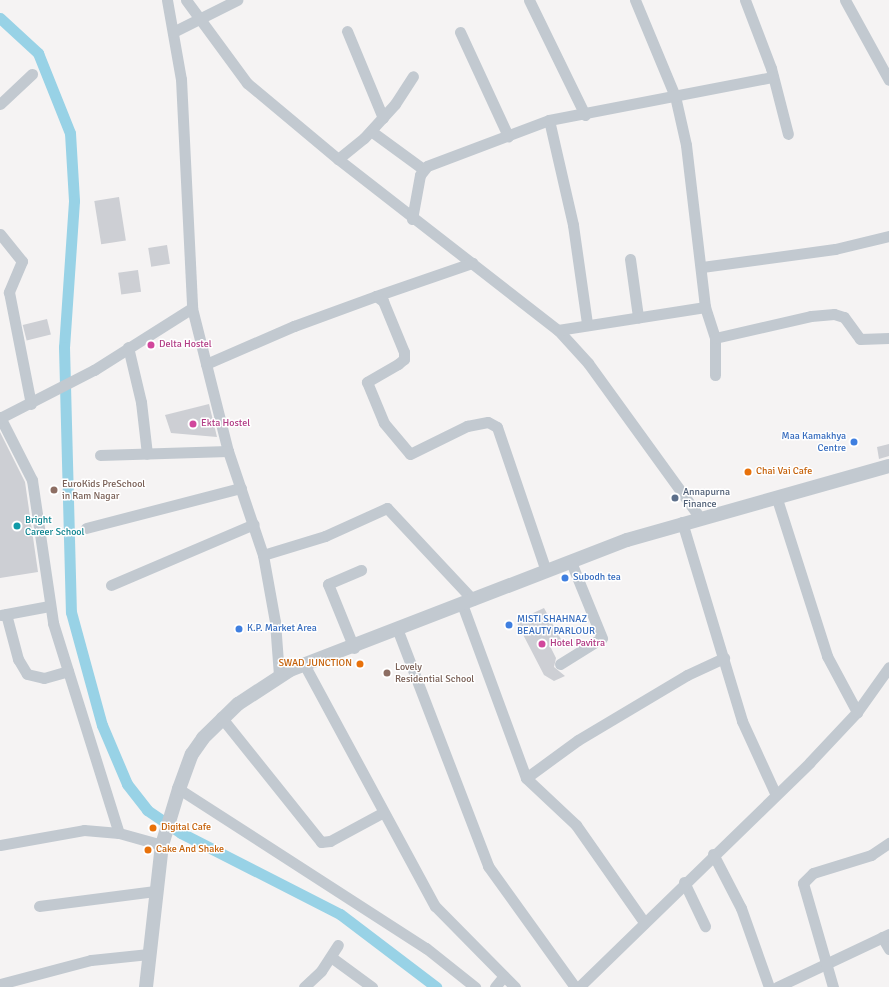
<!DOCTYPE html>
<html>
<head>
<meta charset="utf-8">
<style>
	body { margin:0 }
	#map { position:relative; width:889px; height:987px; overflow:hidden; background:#f5f3f3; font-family:Signika,sans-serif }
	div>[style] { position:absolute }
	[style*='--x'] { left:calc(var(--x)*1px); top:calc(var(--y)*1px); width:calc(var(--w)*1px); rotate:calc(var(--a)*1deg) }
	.canal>* { height:11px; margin:-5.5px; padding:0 5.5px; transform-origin:5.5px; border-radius:5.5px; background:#98d2e6 }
	.building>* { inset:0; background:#cdcfd4; transform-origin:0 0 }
	.minor>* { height:11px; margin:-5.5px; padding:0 5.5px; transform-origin:5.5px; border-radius:5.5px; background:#c2c9d0 }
	.tertiary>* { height:14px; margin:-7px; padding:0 7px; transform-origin:7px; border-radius:7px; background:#c2c9d0 }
	.dots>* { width:11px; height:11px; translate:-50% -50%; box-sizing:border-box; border:2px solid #fff; border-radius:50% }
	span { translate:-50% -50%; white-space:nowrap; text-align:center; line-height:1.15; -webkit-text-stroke:3px #fff; paint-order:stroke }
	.hotel-label { font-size:10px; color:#b23c85 }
	.left { translate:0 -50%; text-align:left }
	.shop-label { font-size:10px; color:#366cbe }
	.right { translate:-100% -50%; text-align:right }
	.food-label { font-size:10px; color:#c56008 }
	.education-label { font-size:10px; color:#785e54 }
	.service-label { font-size:10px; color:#4e5e75 }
	.culture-label { font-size:10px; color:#0d838f }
</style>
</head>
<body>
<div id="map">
	<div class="canal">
		<i style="--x:0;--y:18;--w:52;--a:42.6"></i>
		<i style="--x:38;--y:53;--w:86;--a:68.2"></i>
		<i style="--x:70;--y:133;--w:68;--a:86.6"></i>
		<i style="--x:74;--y:201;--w:146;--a:93.9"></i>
		<i style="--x:64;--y:347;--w:265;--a:88.5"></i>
		<i style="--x:71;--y:612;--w:117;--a:74.7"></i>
		<i style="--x:102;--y:725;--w:64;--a:67"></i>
		<i style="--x:127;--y:784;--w:33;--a:52"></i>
		<i style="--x:147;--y:810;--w:41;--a:34.1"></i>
		<i style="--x:181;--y:833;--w:178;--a:27"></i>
		<i style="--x:340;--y:914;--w:121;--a:37.2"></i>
	</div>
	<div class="building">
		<i style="left:119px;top:197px;width:44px;height:25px;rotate:81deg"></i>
		<i style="left:167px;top:245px;width:19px;height:19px;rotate:81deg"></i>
		<i style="left:138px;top:270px;width:22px;height:20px;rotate:82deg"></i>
		<i style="left:47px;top:319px;width:16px;height:25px;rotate:76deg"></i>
		<i style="clip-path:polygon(209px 404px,217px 437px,171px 433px,165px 415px)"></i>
		<i style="clip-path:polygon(0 432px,25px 482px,38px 572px,0 578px)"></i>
		<i style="clip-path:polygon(889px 444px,889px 456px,879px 459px,877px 447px)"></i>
		<i style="clip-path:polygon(544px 608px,563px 643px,550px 646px,556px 658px,554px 667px,565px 676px,554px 681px,544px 675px,516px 621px)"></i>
	</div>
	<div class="minor">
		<i style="--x:167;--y:0;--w:80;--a:80"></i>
		<i style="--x:181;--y:79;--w:229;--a:87.2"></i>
		<i style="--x:192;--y:308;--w:147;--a:75.9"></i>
		<i style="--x:228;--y:451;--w:110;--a:71.4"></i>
		<i style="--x:263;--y:555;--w:68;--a:79.8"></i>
		<i style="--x:275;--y:622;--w:53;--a:85.7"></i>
		<i style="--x:186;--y:0;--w:103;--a:53.7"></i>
		<i style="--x:247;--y:83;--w:119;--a:39.9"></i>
		<i style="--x:338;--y:159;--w:279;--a:37.9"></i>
		<i style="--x:558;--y:330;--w:45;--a:47.7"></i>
		<i style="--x:588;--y:363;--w:191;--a:54.1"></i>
		<i style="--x:529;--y:0;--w:128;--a:64"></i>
		<i style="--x:635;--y:0;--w:104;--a:67.4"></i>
		<i style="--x:675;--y:96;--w:50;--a:77.3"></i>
		<i style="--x:686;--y:145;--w:163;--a:83.3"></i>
		<i style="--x:705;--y:307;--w:33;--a:72"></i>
		<i style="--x:715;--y:338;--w:37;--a:90"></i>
		<i style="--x:745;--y:0;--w:73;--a:69.1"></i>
		<i style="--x:771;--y:68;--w:68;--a:75.6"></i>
		<i style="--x:845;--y:0;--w:91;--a:61.2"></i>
		<i style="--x:347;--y:31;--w:94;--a:67.5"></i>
		<i style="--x:173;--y:32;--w:72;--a:-26.6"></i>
		<i style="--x:460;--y:32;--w:115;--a:65.2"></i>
		<i style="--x:0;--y:104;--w:44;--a:-43.2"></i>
		<i style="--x:549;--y:120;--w:108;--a:77.1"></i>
		<i style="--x:573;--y:225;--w:99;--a:81.9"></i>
		<i style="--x:371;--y:131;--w:64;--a:36.2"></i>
		<i style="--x:338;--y:159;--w:33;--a:-39"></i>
		<i style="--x:364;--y:138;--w:46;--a:-47.6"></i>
		<i style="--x:395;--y:104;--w:33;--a:-57"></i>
		<i style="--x:412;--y:219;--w:45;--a:-79.7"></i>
		<i style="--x:420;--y:175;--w:11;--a:-52"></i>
		<i style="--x:427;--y:166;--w:130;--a:-20.7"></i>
		<i style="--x:549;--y:120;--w:228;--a:-10.9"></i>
		<i style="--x:0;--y:234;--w:35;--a:51"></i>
		<i style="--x:22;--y:261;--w:34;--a:113"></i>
		<i style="--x:9;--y:292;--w:114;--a:78.9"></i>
		<i style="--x:630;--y:259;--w:59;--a:82.1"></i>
		<i style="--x:702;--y:267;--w:134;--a:-7.7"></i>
		<i style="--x:835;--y:249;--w:56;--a:-13.5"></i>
		<i style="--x:376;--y:296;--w:102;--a:-19"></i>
		<i style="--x:558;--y:330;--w:149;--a:-8.9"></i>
		<i style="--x:715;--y:338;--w:98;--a:-12.9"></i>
		<i style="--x:811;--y:316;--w:23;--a:-5"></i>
		<i style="--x:834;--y:314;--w:10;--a:17"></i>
		<i style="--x:844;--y:317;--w:27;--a:54"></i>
		<i style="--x:860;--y:339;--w:29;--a:-2"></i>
		<i style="--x:128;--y:347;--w:57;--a:76.7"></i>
		<i style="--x:141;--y:402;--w:52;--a:83.4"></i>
		<i style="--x:206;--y:364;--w:96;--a:-23.4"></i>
		<i style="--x:294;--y:326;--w:87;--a:-20.1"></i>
		<i style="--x:376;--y:296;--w:9;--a:36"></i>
		<i style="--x:383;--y:301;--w:55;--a:67.6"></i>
		<i style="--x:404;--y:352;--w:7;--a:90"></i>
		<i style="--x:404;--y:359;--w:8;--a:140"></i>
		<i style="--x:398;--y:364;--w:36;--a:150"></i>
		<i style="--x:367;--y:382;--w:44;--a:67.5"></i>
		<i style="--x:384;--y:423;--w:40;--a:50"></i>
		<i style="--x:410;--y:454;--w:64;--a:-26.2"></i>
		<i style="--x:467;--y:426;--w:21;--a:-11"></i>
		<i style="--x:488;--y:422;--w:10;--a:29"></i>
		<i style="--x:497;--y:427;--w:152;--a:71.2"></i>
		<i style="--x:0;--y:417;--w:71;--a:63.1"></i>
		<i style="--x:32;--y:480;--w:145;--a:81.6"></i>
		<i style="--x:53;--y:623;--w:220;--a:72.6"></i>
		<i style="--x:0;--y:418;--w:106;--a:-27.1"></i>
		<i style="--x:94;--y:370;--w:116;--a:-32.3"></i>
		<i style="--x:100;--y:455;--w:128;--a:-1.8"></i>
		<i style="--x:777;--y:499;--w:165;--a:72.3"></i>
		<i style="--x:827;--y:656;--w:64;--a:61.8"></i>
		<i style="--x:682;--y:522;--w:208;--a:73.2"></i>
		<i style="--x:742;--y:721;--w:79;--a:65.4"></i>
		<i style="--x:86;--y:528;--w:160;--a:-14.5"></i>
		<i style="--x:263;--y:555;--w:65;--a:-17"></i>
		<i style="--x:325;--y:536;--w:68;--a:-24.3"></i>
		<i style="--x:387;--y:508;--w:126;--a:46.9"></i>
		<i style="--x:111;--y:585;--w:155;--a:-23.1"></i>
		<i style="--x:462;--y:604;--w:185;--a:69.8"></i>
		<i style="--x:526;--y:778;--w:69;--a:43.2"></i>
		<i style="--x:576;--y:825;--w:118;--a:55"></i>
		<i style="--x:6;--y:614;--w:47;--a:75.1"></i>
		<i style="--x:18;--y:659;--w:17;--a:59"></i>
		<i style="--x:27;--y:674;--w:17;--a:13"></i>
		<i style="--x:44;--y:678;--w:25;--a:-16"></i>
		<i style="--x:1;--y:615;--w:49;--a:-10.6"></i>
		<i style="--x:398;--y:631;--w:252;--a:69"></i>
		<i style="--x:488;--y:866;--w:149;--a:54.3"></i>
		<i style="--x:354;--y:648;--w:69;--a:-112.1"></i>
		<i style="--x:328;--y:584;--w:36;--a:-23"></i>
		<i style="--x:560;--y:664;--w:49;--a:-31.8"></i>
		<i style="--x:602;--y:638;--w:82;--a:-112.2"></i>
		<i style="--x:305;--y:666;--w:273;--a:61.6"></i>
		<i style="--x:435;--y:906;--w:114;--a:45.4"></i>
		<i style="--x:221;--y:717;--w:160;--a:51.3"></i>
		<i style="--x:321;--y:842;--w:9;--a:-6"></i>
		<i style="--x:330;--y:841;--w:59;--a:-28.3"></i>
		<i style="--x:526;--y:778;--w:64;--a:-36.2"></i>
		<i style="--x:578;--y:740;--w:127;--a:-30.8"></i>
		<i style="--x:687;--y:675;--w:41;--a:-24.7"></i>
		<i style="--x:179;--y:789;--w:294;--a:32.8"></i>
		<i style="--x:426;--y:948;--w:63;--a:38.5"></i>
		<i style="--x:0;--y:845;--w:85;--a:-10.1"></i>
		<i style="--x:84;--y:830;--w:35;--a:5"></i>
		<i style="--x:119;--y:833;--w:45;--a:15.6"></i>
		<i style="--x:713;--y:854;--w:61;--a:62.6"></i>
		<i style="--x:741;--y:908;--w:84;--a:70.5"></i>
		<i style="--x:684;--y:882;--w:49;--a:64.5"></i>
		<i style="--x:39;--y:906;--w:117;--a:-7.4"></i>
		<i style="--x:882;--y:937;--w:14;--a:60"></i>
		<i style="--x:331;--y:957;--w:51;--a:36.2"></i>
		<i style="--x:0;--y:984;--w:94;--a:-14.8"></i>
		<i style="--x:91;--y:960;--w:58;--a:-5.9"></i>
		<i style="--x:304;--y:987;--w:23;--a:-43"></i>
		<i style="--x:321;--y:971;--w:31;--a:-57"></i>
		<i style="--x:495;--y:987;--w:14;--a:-51"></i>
		<i style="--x:579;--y:987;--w:322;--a:-44.2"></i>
		<i style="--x:810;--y:762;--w:69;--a:-46.8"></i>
		<i style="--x:857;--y:712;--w:55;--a:-54.6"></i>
		<i style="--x:777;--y:987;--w:124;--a:-25.3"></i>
		<i style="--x:833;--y:987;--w:108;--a:-106.1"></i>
		<i style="--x:803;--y:883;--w:14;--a:-45"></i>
		<i style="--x:813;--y:873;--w:61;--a:-17.2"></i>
		<i style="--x:871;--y:855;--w:22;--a:-34"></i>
	</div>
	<div class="tertiary">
		<i style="--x:146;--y:987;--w:143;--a:-83.6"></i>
		<i style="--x:162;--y:845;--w:59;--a:-73.1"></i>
		<i style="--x:179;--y:789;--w:37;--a:-70"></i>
		<i style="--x:192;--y:754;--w:19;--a:-55"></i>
		<i style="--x:203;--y:738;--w:49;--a:-44.2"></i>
		<i style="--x:238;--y:704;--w:62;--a:-33.2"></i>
		<i style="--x:290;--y:670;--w:361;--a:-21.1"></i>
		<i style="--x:627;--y:540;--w:272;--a:-15.8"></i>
	</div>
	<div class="dots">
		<i style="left:151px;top:345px;background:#d1479c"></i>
		<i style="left:193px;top:424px;background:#d1479c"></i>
		<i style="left:854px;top:442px;background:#3f7fe0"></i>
		<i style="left:748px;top:472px;background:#e8710a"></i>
		<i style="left:54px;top:490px;background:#8d6e63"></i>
		<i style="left:675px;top:498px;background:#5c6f8a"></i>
		<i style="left:17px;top:526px;background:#0f9aa8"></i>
		<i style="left:565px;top:578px;background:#3f7fe0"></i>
		<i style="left:509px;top:625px;background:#3f7fe0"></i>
		<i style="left:239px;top:629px;background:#3f7fe0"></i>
		<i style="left:542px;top:644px;background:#d1479c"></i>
		<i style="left:360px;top:664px;background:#e8710a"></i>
		<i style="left:387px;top:673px;background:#8d6e63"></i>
		<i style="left:153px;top:828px;background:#e8710a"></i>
		<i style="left:148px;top:850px;background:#e8710a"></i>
	</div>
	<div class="hotel-label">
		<span class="left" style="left:159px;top:345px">Delta Hostel</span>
		<span class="left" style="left:201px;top:424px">Ekta Hostel</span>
		<span class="left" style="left:550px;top:644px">Hotel Pavitra</span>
	</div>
	<div class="shop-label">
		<span class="right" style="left:846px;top:442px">Maa Kamakhya<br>Centre</span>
		<span class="left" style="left:573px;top:578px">Subodh tea</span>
		<span class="left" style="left:517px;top:625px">MISTI SHAHNAZ<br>BEAUTY PARLOUR</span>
		<span class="left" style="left:247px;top:629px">K.P. Market Area</span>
	</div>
	<div class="food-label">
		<span class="left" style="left:756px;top:472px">Chai Vai Cafe</span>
		<span class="right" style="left:352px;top:664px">SWAD JUNCTION</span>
		<span class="left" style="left:161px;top:828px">Digital Cafe</span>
		<span class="left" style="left:156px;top:850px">Cake And Shake</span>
	</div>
	<div class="education-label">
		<span class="left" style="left:62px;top:490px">EuroKids PreSchool<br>in Ram Nagar</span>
		<span class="left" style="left:395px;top:673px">Lovely<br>Residential School</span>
	</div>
	<div class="service-label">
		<span class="left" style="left:683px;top:498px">Annapurna<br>Finance</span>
	</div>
	<div class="culture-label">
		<span class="left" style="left:25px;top:526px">Bright<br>Career School</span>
	</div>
</div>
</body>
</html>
